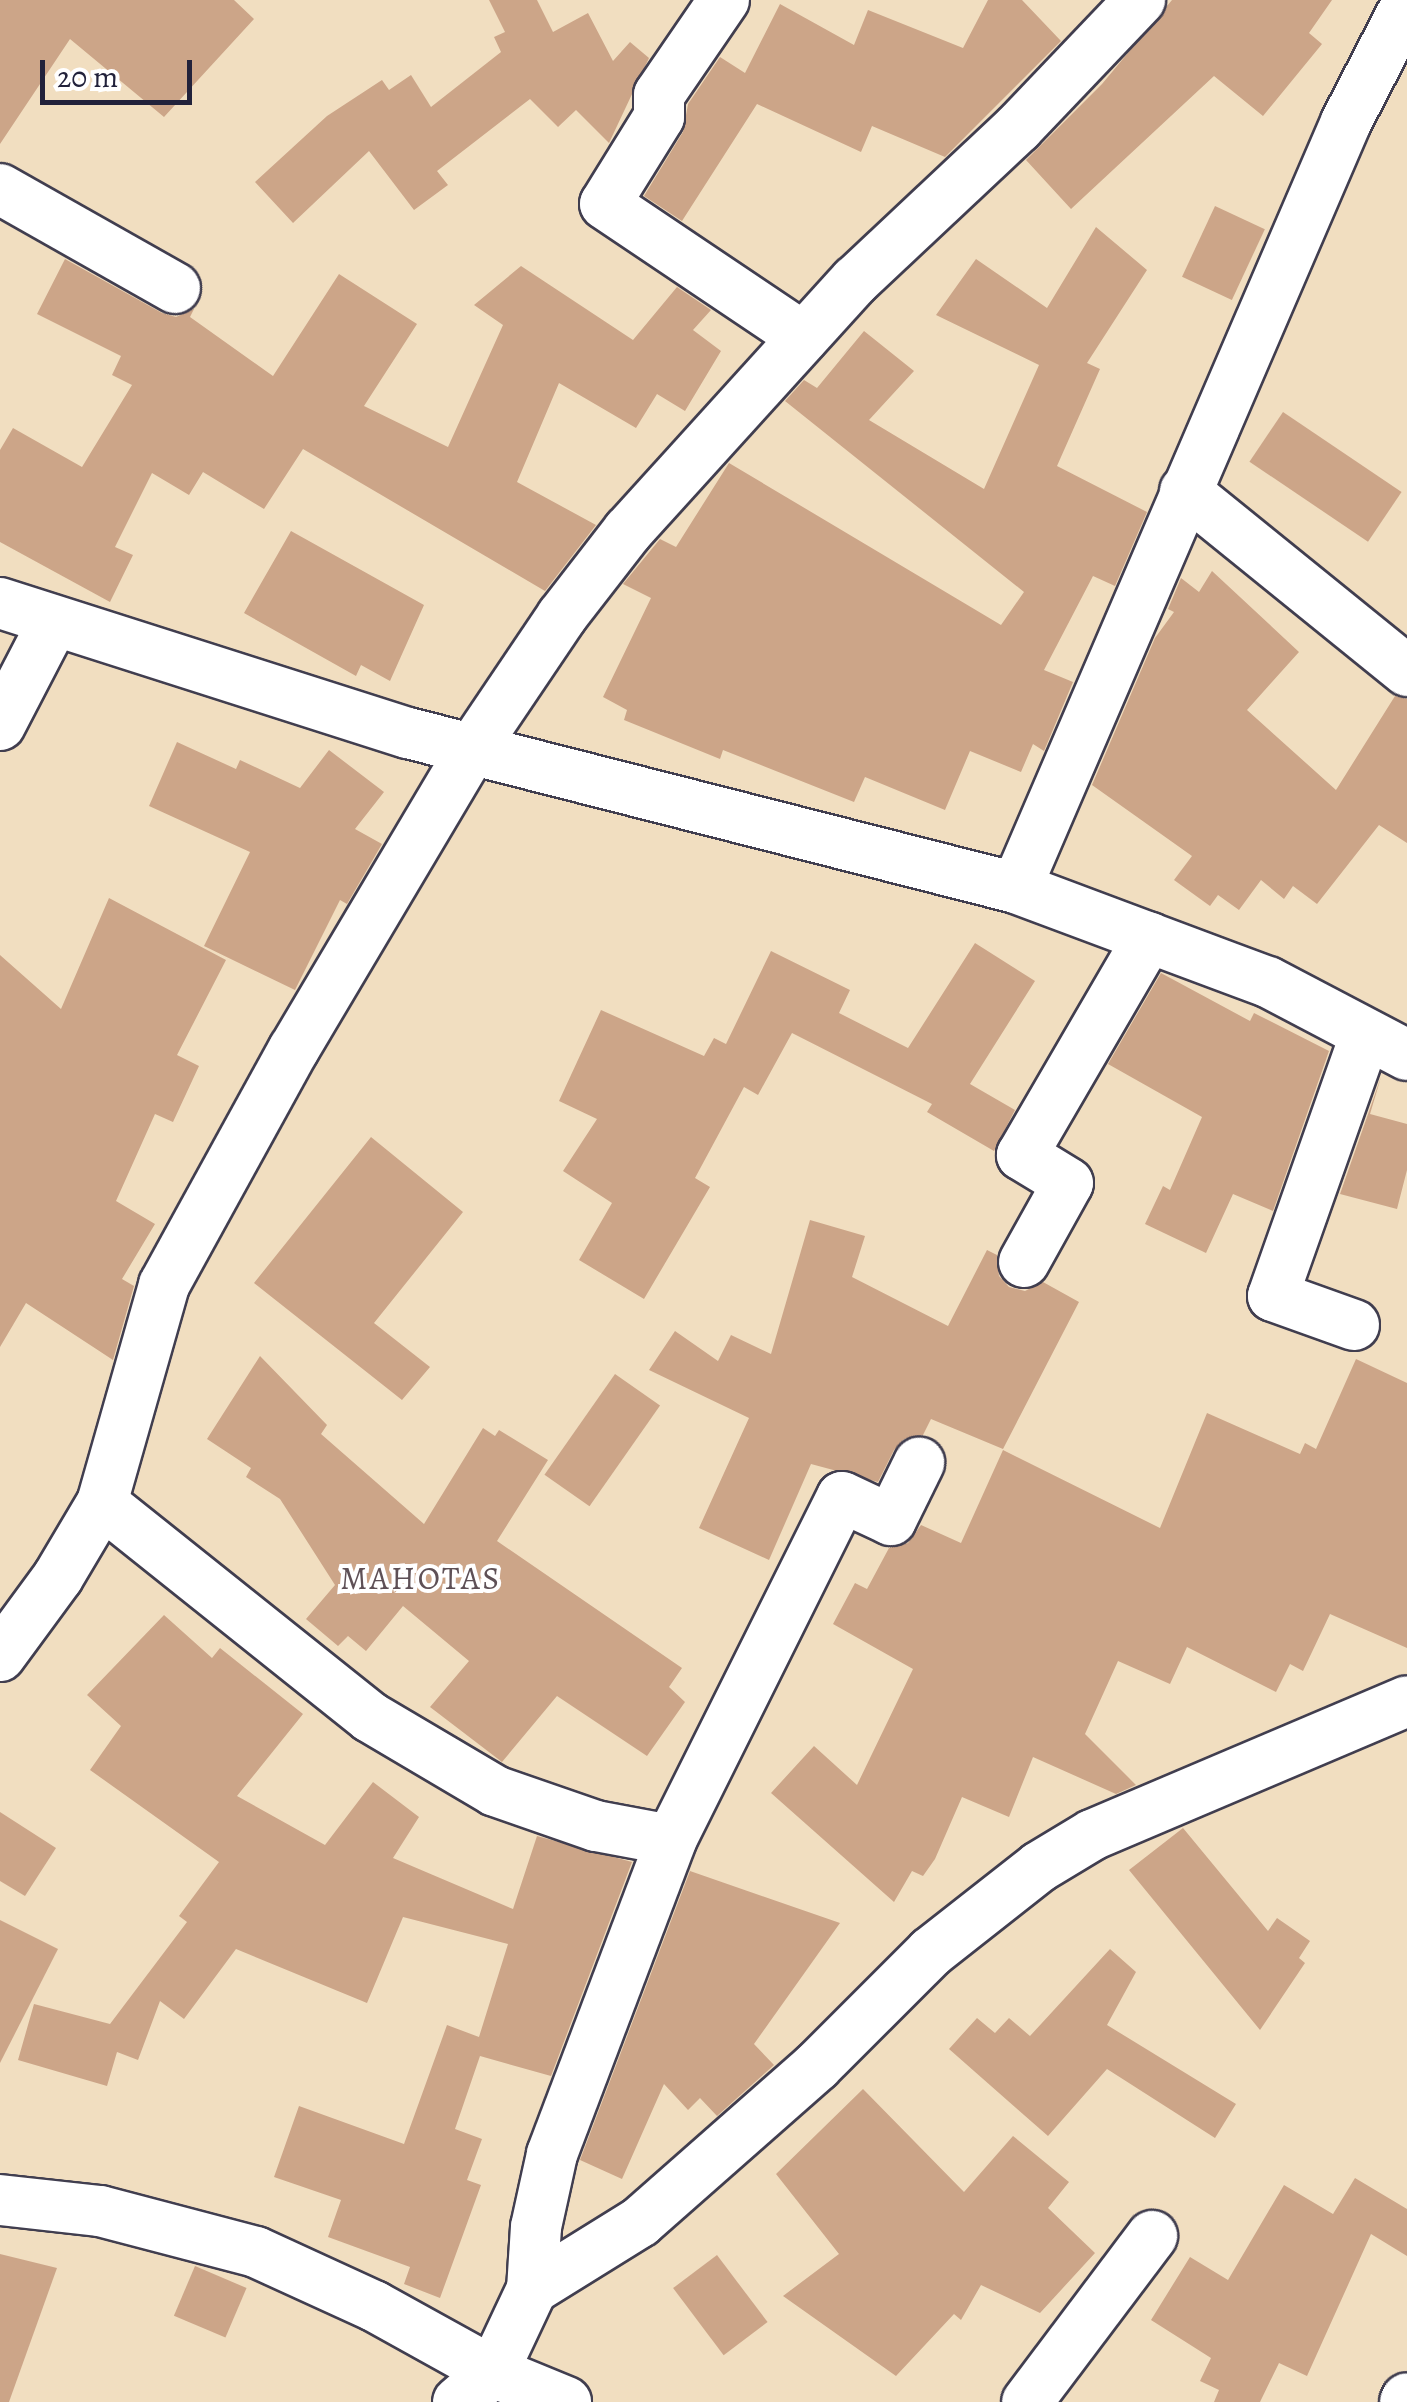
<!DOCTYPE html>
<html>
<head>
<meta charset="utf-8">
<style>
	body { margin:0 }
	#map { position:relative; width:1407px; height:2402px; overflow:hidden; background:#f1dec0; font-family:Alegreya,serif }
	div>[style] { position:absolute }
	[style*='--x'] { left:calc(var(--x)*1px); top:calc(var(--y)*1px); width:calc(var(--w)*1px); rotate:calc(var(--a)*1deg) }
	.building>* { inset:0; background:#cca588; transform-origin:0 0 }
	.roads { filter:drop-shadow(2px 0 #413e4f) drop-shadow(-2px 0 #413e4f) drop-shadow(0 2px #413e4f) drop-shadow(0 -2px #413e4f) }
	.minor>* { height:50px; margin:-25px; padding:0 25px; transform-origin:25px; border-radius:25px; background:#fff }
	span { translate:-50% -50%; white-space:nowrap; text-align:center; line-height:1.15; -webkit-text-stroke:8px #fff; paint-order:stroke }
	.neighbourhood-label { font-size:32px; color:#5e5056; letter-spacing:2.5px }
	.scale { position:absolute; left:40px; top:60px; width:152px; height:45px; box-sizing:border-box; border:5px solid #22223b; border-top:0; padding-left:12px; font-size:30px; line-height:35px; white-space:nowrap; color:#22223b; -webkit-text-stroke:8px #fff; paint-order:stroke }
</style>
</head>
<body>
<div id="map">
	<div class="building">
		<i style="clip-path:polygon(0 0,234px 0,254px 19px,164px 117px,70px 39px,0 144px)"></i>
		<i style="clip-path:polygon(489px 0,537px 0,553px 32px,588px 13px,613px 61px,630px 42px,649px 58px,609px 143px,576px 110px,558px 127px,530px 99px,437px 171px,448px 185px,414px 210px,369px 151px,293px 223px,255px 182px,327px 116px,382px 80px,389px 90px,411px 75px,431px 107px,501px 52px,494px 37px,505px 32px)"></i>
		<i style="clip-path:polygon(988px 0,1022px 0,1061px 41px,945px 157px,872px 126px,861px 152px,757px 104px,682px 221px,644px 196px,683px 132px,688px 104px,720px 57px,745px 73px,780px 4px,854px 45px,868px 10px,963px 48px)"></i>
		<i style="clip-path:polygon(1172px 0,1332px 0,1309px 33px,1322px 44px,1263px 116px,1214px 76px,1071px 209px,1026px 160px,1102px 84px)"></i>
		<i style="left:1215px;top:206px;width:55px;height:78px;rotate:25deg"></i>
		<i style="clip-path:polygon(1096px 227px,1147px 270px,1087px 363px,1100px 369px,1057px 466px,1147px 512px,1115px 586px,1093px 576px,1044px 670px,1073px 682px,1044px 751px,1033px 744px,1021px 772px,970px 751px,945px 810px,865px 777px,854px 802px,723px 750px,720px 759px,624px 720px,627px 710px,603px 697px,651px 598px,623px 584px,660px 539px,676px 547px,729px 463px,1001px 625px,1024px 592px,785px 401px,804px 380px,817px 388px,864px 331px,914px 371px,869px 420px,984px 489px,1039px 365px,936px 315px,976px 259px,1047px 308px)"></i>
		<i style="clip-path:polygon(65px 259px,162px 313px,176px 317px,194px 309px,190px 317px,273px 376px,339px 274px,417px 324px,364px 406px,448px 447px,503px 325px,474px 305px,521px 266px,633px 340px,677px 287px,711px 310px,693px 330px,721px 351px,685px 411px,657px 394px,636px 428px,559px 383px,517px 482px,596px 525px,545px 591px,303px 449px,264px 509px,203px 472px,189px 495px,152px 473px,115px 547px,133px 555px,110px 602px,0 542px,0 450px,13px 428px,82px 467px,132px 385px,112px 375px,121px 356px,37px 314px)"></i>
		<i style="left:1283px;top:412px;width:143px;height:60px;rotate:34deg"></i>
		<i style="clip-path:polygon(291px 531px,424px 605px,390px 681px,361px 665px,356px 676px,244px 613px)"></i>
		<i style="clip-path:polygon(1212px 571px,1299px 652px,1247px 710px,1336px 790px,1395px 696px,1407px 699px,1407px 843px,1379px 825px,1317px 904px,1293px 886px,1284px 899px,1261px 880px,1239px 910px,1218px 895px,1210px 906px,1174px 880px,1192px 856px,1092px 785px,1155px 638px,1174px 612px,1168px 609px,1181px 578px,1199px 592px)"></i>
		<i style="clip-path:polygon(177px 742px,236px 769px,240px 760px,300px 788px,329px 750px,384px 792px,355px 829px,382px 844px,347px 904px,340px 900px,295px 990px,204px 946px,250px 852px,149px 806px)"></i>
		<i style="clip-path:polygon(109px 898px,226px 960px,177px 1055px,199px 1066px,173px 1122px,155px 1114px,116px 1201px,155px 1224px,122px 1279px,134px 1286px,113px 1360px,26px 1303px,0 1347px,0 955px,61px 1009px)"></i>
		<i style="clip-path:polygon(975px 943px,1035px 981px,970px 1084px,1015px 1110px,994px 1151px,927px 1112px,932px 1104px,792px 1033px,758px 1095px,744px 1087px,695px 1178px,710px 1187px,644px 1299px,579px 1260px,612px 1203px,563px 1171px,597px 1119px,559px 1101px,601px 1010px,704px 1056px,714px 1038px,726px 1044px,771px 951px,850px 990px,839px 1013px,908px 1048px)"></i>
		<i style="clip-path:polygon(1161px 973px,1250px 1021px,1254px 1013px,1329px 1051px,1273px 1211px,1233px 1194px,1206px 1253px,1145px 1224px,1163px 1186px,1170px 1190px,1202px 1117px,1108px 1064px)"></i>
		<i style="clip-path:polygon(1381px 1077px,1370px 1114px,1407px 1124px,1407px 1170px,1397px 1209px,1340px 1194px)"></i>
		<i style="clip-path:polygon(371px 1137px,463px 1212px,374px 1323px,430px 1367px,402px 1400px,254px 1283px)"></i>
		<i style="clip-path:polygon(810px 1220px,865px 1236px,852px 1277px,948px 1326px,987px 1250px,997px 1255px,999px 1276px,1009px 1287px,1025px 1291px,1043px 1282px,1079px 1302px,1003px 1449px,931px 1419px,923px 1435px,904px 1439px,894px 1450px,878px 1482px,811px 1464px,769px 1560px,699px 1528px,749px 1418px,649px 1370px,675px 1331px,718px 1361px,731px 1335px,771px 1354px)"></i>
		<i style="clip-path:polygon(260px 1356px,327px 1425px,321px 1434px,424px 1524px,483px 1428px,495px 1436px,499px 1430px,548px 1460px,497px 1541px,682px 1668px,669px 1687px,685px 1702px,647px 1756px,557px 1696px,502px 1762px,430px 1707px,469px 1661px,403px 1606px,366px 1651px,348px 1636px,338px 1646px,306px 1619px,335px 1585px,280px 1499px,246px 1477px,251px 1468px,207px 1439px)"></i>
		<i style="clip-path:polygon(1356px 1359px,1407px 1383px,1407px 1648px,1330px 1614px,1303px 1671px,1290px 1664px,1276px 1692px,1187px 1647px,1170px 1684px,1118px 1661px,1085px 1734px,1136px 1785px,1116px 1794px,1033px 1757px,1009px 1817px,962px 1797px,935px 1859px,923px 1876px,912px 1871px,894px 1902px,771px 1793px,814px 1746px,857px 1785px,913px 1669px,833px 1624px,855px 1583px,867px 1589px,889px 1548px,908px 1543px,921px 1525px,961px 1543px,1003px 1450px,1160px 1528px,1207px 1413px,1300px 1454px,1305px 1443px,1316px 1449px)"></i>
		<i style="left:615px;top:1374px;width:55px;height:123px;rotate:35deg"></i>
		<i style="clip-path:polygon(164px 1615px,212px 1658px,220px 1648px,303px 1714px,237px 1796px,325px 1845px,373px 1782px,419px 1817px,393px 1858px,513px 1909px,537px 1836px,632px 1862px,551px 2076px,480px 2056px,455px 2129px,482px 2139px,467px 2180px,481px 2185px,440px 2298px,404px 2284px,410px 2267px,328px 2237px,341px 2200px,274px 2177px,299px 2106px,404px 2144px,447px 2025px,479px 2037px,508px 1944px,403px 1917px,367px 2003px,236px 1949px,184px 2019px,160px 2001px,138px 2060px,117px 2052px,107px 2086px,18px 2060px,34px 2004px,110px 2024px,187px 1922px,179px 1916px,219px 1862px,90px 1770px,121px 1726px,87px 1695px)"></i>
		<i style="clip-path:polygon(0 1812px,56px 1848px,25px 1896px,0 1881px)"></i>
		<i style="clip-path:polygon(1183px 1828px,1268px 1931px,1277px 1918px,1310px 1941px,1299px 1958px,1305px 1963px,1260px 2030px,1129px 1870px)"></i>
		<i style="clip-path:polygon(690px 1871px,840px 1923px,754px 2044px,774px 2065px,717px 2116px,700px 2098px,688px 2110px,664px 2084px,622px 2179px,580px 2160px)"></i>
		<i style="clip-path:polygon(0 1920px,58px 1949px,0 2063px)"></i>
		<i style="clip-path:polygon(1110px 1949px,1136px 1972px,1107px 2025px,1236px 2104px,1215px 2138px,1107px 2069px,1048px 2136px,949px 2049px,977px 2018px,995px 2033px,1009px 2018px,1030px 2036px)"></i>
		<i style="clip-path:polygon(863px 2089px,964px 2192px,1013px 2136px,1069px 2182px,1048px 2208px,1095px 2253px,1040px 2313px,981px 2285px,961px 2320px,954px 2314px,896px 2376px,783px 2296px,839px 2254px,776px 2174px)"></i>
		<i style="clip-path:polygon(1355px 2178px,1407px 2209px,1407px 2256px,1371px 2234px,1307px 2376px,1279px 2363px,1260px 2402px,1214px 2402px,1219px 2390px,1200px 2381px,1211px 2358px,1151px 2320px,1190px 2257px,1228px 2280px,1284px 2185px,1333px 2214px)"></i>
		<i style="clip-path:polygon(0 2254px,57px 2268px,9px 2402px,0 2402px)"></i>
		<i style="left:717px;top:2255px;width:84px;height:55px;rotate:53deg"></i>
		<i style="left:195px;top:2266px;width:56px;height:54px;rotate:23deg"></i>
	</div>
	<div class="roads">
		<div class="minor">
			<i style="--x:724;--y:0;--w:115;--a:124.4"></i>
			<i style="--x:659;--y:95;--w:22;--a:90"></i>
			<i style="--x:659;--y:117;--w:102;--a:121.8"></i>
			<i style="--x:605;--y:204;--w:239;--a:33.9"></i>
			<i style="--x:0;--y:189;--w:201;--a:29.5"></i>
			<i style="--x:1185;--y:491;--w:286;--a:39"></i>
			<i style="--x:0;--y:603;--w:428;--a:17.7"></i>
			<i style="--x:408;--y:733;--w:627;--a:14.3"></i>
			<i style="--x:1016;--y:888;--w:269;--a:20.5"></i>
			<i style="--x:1268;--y:982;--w:157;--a:27.7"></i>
			<i style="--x:0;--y:725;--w:117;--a:-62.6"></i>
			<i style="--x:1016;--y:888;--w:834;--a:-66.69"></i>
			<i style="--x:1346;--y:122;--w:133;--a:-62.7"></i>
			<i style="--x:1024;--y:1262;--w:90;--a:-60.9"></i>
			<i style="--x:1068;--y:1183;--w:54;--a:-148.7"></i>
			<i style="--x:1022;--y:1155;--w:252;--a:-59.8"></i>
			<i style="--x:1354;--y:1325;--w:86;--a:-160.3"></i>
			<i style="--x:1273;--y:1296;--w:278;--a:-70.5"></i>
			<i style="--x:102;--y:1503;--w:343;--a:38.6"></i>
			<i style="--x:370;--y:1717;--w:145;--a:30.6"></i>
			<i style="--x:495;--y:1791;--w:107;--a:19.1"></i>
			<i style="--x:596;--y:1826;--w:76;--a:10.6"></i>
			<i style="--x:0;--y:1656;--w:98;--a:-53.7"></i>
			<i style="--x:58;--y:1577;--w:86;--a:-59.3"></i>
			<i style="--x:102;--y:1503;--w:227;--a:-74.1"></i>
			<i style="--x:164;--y:1285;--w:269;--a:-61.2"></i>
			<i style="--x:294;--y:1049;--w:350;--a:-59.3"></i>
			<i style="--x:473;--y:748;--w:159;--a:-56"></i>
			<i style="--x:562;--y:616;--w:108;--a:-52.2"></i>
			<i style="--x:628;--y:531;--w:338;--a:-47.8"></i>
			<i style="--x:855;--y:281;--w:224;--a:-43.2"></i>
			<i style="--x:1018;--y:128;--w:177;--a:-46.4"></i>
			<i style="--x:0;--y:2200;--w:101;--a:6.3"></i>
			<i style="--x:100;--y:2211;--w:161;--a:14.7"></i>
			<i style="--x:256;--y:2252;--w:130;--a:24.6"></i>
			<i style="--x:374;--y:2306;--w:136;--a:29"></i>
			<i style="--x:493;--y:2372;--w:79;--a:22.3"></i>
			<i style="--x:532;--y:2289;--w:127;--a:-31.8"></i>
			<i style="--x:640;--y:2222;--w:236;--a:-41.4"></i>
			<i style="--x:817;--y:2066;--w:161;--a:-45"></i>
			<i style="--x:931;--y:1952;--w:137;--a:-38.2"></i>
			<i style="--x:1039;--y:1867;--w:62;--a:-31.1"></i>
			<i style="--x:1092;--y:1835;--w:342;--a:-23"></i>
			<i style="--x:458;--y:2402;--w:46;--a:-40.6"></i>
			<i style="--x:493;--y:2372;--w:92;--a:-64.8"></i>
			<i style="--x:532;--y:2289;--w:62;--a:-86.3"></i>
			<i style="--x:536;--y:2227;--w:75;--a:-77.6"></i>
			<i style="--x:552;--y:2154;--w:336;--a:-69.2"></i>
			<i style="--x:671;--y:1840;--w:383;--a:-63.5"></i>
			<i style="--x:842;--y:1497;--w:54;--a:25.1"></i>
			<i style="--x:891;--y:1520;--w:64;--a:-63.8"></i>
			<i style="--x:1027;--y:2402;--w:208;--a:-53"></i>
			<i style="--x:1405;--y:2402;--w:4;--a:-63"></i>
		</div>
	</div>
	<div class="neighbourhood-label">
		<span style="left:421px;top:1578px">MAHOTAS</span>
	</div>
	<div class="scale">20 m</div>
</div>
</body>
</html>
